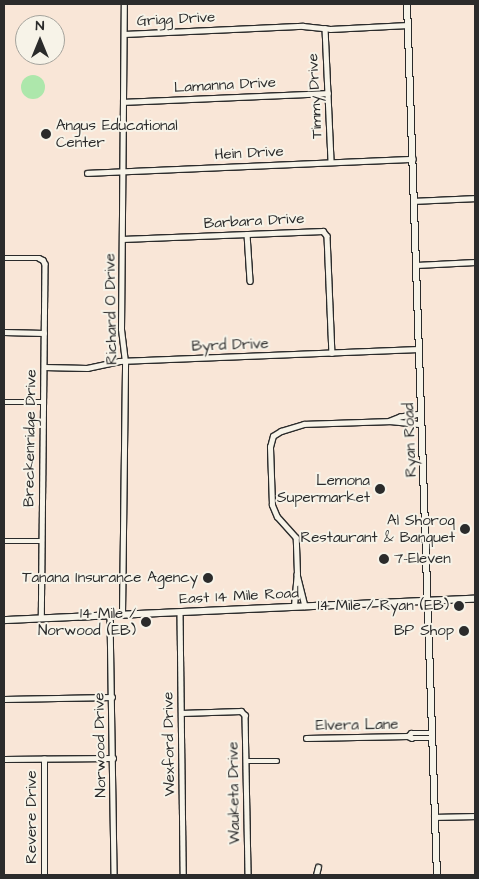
<!DOCTYPE html>
<html>
<head>
<meta charset="utf-8">
<style>
	body { margin:0 }
	#map { position:relative; width:479px; height:879px; overflow:hidden; background:#f9e6d7; font-family:"Architects Daughter",sans-serif }
	div>[style] { position:absolute }
	[style*='--x'] { left:calc(var(--x)*1px); top:calc(var(--y)*1px); width:calc(var(--w)*1px); rotate:calc(var(--a)*1deg) }
	.green>* { inset:0; background:#ade7ab }
	.round { border-radius:50% }
	.roads { filter:drop-shadow(1px 0 #2b2b2b) drop-shadow(-1px 0 #2b2b2b) drop-shadow(0 1px #2b2b2b) drop-shadow(0 -1px #2b2b2b) }
	.street>* { height:4.5px; margin:-2.25px; padding:0 2.25px; transform-origin:2.25px; border-radius:2.25px; background:#f7f3e8 }
	.secondary>* { height:6px; margin:-3px; padding:0 3px; transform-origin:3px; border-radius:3px; background:#f7f3e8 }
	.dots>* { width:14px; height:14px; translate:-50% -50%; box-sizing:border-box; border:2px solid #f7f3e8; border-radius:50% }
	span { translate:-50% -50%; white-space:nowrap; text-align:center; line-height:1.15; -webkit-text-stroke:4px #f7f3e8; paint-order:stroke }
	.street-label { font-size:15px; color:#2b2b2b }
	.poi-label { font-size:15px; color:#2b2b2b }
	.left { translate:0 -50%; text-align:left }
	.right { translate:-100% -50%; text-align:right }
	.frame { position:absolute; inset:0; border:5px solid #2b2b2b; pointer-events:none }
	.north { position:absolute; left:15px; top:15px; width:50px; height:50px; box-sizing:border-box; background:#f7f3e8; border:1px solid #a5a39c; border-radius:50%; rotate:0deg; font-size:14px; font-weight:700; line-height:20px; text-align:center; color:#2b2b2b }
	.north::after { content:''; display:block; margin:auto; width:18px; height:22px; background:#2b2b2b; clip-path:polygon(50% 0,100% 100%,50% 72%,0 100%) }
</style>
</head>
<body>
<div id="map">
	<div class="green">
		<i class="round" style="left:21px;top:75px;width:24px;height:24px"></i>
	</div>
	<div class="roads">
		<div class="street">
			<i style="--x:325;--y:28;--w:134;--a:87.4"></i>
			<i style="--x:124;--y:34;--w:179;--a:-2.6"></i>
			<i style="--x:303;--y:26;--w:27;--a:6"></i>
			<i style="--x:330;--y:29;--w:78;--a:-2.9"></i>
			<i style="--x:123;--y:102;--w:205;--a:-2.5"></i>
			<i style="--x:87;--y:173;--w:326;--a:-2.5"></i>
			<i style="--x:414;--y:201;--w:61;--a:-2.8"></i>
			<i style="--x:247;--y:234;--w:47;--a:86.3"></i>
			<i style="--x:122;--y:239;--w:201;--a:-2.3"></i>
			<i style="--x:323;--y:231;--w:6;--a:51"></i>
			<i style="--x:327;--y:236;--w:117;--a:87.6"></i>
			<i style="--x:4;--y:258;--w:35;--a:0"></i>
			<i style="--x:39;--y:258;--w:4;--a:27"></i>
			<i style="--x:43;--y:260;--w:4;--a:63"></i>
			<i style="--x:45;--y:264;--w:354;--a:90.6"></i>
			<i style="--x:416;--y:265;--w:59;--a:-2.9"></i>
			<i style="--x:4;--y:332;--w:40;--a:1.4"></i>
			<i style="--x:44;--y:367;--w:43;--a:1.3"></i>
			<i style="--x:87;--y:368;--w:33;--a:-12"></i>
			<i style="--x:119;--y:361;--w:300;--a:-2.3"></i>
			<i style="--x:4;--y:402;--w:39;--a:0"></i>
			<i style="--x:421;--y:414;--w:21;--a:172"></i>
			<i style="--x:400;--y:417;--w:11;--a:158"></i>
			<i style="--x:390;--y:421;--w:31;--a:6"></i>
			<i style="--x:4;--y:541;--w:38;--a:0"></i>
			<i style="--x:297;--y:574;--w:36;--a:-92"></i>
			<i style="--x:296;--y:538;--w:28;--a:-132"></i>
			<i style="--x:277;--y:517;--w:13;--a:-113"></i>
			<i style="--x:272;--y:505;--w:58;--a:-92"></i>
			<i style="--x:270;--y:447;--w:11;--a:-75"></i>
			<i style="--x:273;--y:436;--w:9;--a:-32"></i>
			<i style="--x:281;--y:431;--w:24;--a:-17"></i>
			<i style="--x:304;--y:424;--w:86;--a:-2"></i>
			<i style="--x:294;--y:606;--w:32;--a:-85"></i>
			<i style="--x:297;--y:574;--w:33;--a:76"></i>
			<i style="--x:180;--y:612;--w:263;--a:89.3"></i>
			<i style="--x:122;--y:614;--w:252;--a:-89.3"></i>
			<i style="--x:125;--y:362;--w:33;--a:-97"></i>
			<i style="--x:121;--y:329;--w:325;--a:-89.5"></i>
			<i style="--x:110;--y:615;--w:260;--a:89.1"></i>
			<i style="--x:4;--y:699;--w:108;--a:-1.1"></i>
			<i style="--x:181;--y:713;--w:60;--a:-1.9"></i>
			<i style="--x:241;--y:711;--w:6;--a:45"></i>
			<i style="--x:245;--y:715;--w:160;--a:88.9"></i>
			<i style="--x:408;--y:736;--w:4;--a:-45"></i>
			<i style="--x:411;--y:733;--w:20;--a:0"></i>
			<i style="--x:306;--y:738;--w:102;--a:-1.1"></i>
			<i style="--x:408;--y:736;--w:4;--a:27"></i>
			<i style="--x:412;--y:738;--w:19;--a:0"></i>
			<i style="--x:4;--y:759;--w:109;--a:-0.5"></i>
			<i style="--x:246;--y:761;--w:31;--a:0"></i>
			<i style="--x:434;--y:817;--w:41;--a:-1.4"></i>
			<i style="--x:44;--y:875;--w:116;--a:-90"></i>
			<i style="--x:316;--y:875;--w:8;--a:-76"></i>
		</div>
		<div class="secondary">
			<i style="--x:407;--y:4;--w:872;--a:88.03"></i>
			<i style="--x:4;--y:620;--w:471;--a:-2.6"></i>
		</div>
	</div>
	<div class="dots">
		<i style="left:46px;top:134px;background:#2b2b2b"></i>
		<i style="left:380px;top:489px;background:#2b2b2b"></i>
		<i style="left:465px;top:529px;background:#2b2b2b"></i>
		<i style="left:384px;top:559px;background:#2b2b2b"></i>
		<i style="left:208px;top:578px;background:#2b2b2b"></i>
		<i style="left:459px;top:606px;background:#2b2b2b"></i>
		<i style="left:146px;top:622px;background:#2b2b2b"></i>
		<i style="left:464px;top:631px;background:#2b2b2b"></i>
	</div>
	<div class="street-label">
		<span style="left:176px;top:19px;rotate:-3deg">Grigg Drive</span>
		<span style="left:225px;top:85px;rotate:-3deg">Lamanna Drive</span>
		<span style="left:315px;top:96px;rotate:-93deg">Timmy Drive</span>
		<span style="left:249px;top:153px;rotate:-3deg">Hein Drive</span>
		<span style="left:254px;top:221px;rotate:-3deg">Barbara Drive</span>
		<span style="left:111px;top:309px;rotate:-91deg">Richard O Drive</span>
		<span style="left:230px;top:345px;rotate:-2deg">Byrd Drive</span>
		<span style="left:30px;top:438px;rotate:-89deg">Breckenridge Drive</span>
		<span style="left:410px;top:440px;rotate:-92deg">Ryan Road</span>
		<span style="left:239px;top:596px;rotate:-3deg">East 14 Mile Road</span>
		<span style="left:357px;top:725px;rotate:-1deg">Elvera Lane</span>
		<span style="left:169px;top:744px;rotate:-91deg">Wexford Drive</span>
		<span style="left:100px;top:745px;rotate:-91deg">Norwood Drive</span>
		<span style="left:234px;top:793px;rotate:-91deg">Wauketa Drive</span>
		<span style="left:32px;top:817px;rotate:-90deg">Revere Drive</span>
	</div>
	<div class="poi-label">
		<span class="left" style="left:56px;top:134px">Angus Educational<br>Center</span>
		<span class="right" style="left:370px;top:489px">Lemona<br>Supermarket</span>
		<span class="right" style="left:455px;top:529px">Al Shoroq<br>Restaurant &amp; Banquet</span>
		<span class="left" style="left:394px;top:559px">7-Eleven</span>
		<span class="right" style="left:198px;top:578px">Tanana Insurance Agency</span>
		<span class="right" style="left:449px;top:606px">14 Mile / Ryan (EB)</span>
		<span class="right" style="left:136px;top:622px">14 Mile /<br>Norwood (EB)</span>
		<span class="right" style="left:454px;top:631px">BP Shop</span>
	</div>
	<div class="frame"></div>
	<div class="north">N</div>
</div>
</body>
</html>
